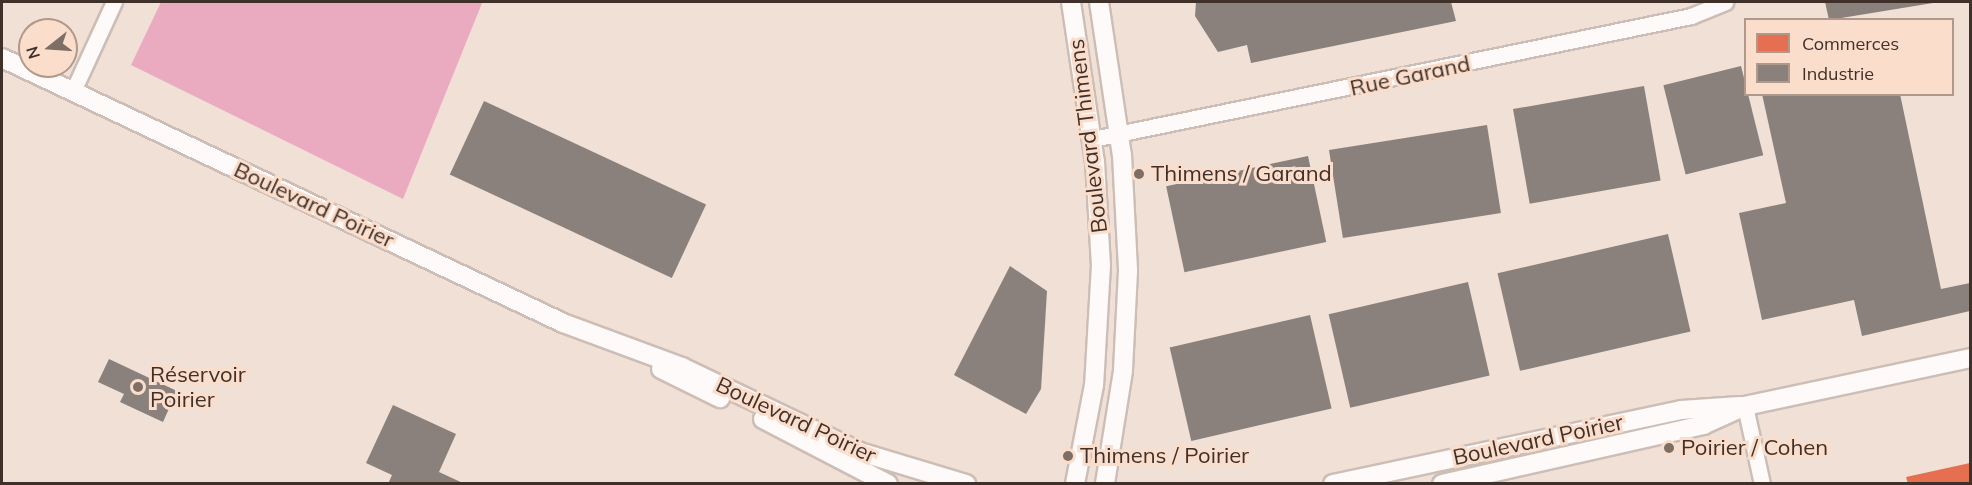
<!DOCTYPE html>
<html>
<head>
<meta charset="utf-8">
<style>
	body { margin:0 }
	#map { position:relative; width:1972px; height:485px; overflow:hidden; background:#f0e0d6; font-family:Mulish,sans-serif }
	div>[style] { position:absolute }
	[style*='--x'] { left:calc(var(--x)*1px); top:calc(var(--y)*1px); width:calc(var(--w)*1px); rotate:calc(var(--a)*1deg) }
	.forest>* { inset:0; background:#eaabc1 }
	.shops>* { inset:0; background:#e76f51 }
	.industry>* { inset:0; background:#8a817c; transform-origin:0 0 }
	.roads { filter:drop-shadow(2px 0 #ccbeb6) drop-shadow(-2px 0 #ccbeb6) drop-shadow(0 2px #ccbeb6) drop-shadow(0 -2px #ccbeb6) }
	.minor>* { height:15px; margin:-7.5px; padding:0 7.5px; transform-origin:7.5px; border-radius:7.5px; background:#fdfaf9 }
	.tertiary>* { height:18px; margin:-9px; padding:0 9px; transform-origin:9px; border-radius:9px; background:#fdfaf9 }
	.dots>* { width:16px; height:16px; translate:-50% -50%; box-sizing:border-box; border:3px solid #fbddcc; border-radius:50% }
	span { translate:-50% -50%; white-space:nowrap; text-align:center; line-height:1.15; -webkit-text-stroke:6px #fbddcc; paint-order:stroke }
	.street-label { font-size:22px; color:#3f3129 }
	.poi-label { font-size:22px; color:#3f3129 }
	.left { translate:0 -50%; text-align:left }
	.frame { position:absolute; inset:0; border:3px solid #3f3129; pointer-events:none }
	.legend { position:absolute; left:1744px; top:18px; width:210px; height:78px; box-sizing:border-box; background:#fbddcc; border:2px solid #b0988b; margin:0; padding:8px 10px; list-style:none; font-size:18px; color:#3f3129 }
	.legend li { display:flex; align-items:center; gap:12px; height:30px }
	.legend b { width:30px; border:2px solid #b0988b }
	.north { position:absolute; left:18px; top:18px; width:60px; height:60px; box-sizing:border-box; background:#fbddcc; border:2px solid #b0988b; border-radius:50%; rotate:253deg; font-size:16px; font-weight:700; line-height:24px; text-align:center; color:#3f3129 }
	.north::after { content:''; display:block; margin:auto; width:21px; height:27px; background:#7d6e66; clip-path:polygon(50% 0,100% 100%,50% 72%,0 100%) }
</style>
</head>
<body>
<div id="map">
	<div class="forest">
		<i style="clip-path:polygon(161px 2px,478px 2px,482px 3px,403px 199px,131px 65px)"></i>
	</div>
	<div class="shops">
		<i style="clip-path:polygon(1970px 463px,1970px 484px,1908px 484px,1906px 477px)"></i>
	</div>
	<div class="industry">
		<i style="clip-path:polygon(1196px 2px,1451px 2px,1456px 21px,1251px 63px,1247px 45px,1218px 52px,1195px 16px)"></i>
		<i style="clip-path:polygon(1825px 2px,1933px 2px,1933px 3px,1829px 20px)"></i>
		<i style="left:1741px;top:66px;width:92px;height:80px;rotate:76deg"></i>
		<i style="left:1644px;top:86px;width:96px;height:133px;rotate:80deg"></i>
		<i style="clip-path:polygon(1762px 94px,1900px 94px,1941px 289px,1970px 283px,1970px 311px,1862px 336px,1854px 300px,1762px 320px,1739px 213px,1786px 203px)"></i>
		<i style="left:484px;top:101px;width:245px;height:81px;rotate:25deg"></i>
		<i style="left:1487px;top:125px;width:89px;height:160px;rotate:81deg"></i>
		<i style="left:1308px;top:156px;width:88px;height:145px;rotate:78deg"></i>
		<i style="left:1668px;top:234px;width:100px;height:175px;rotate:77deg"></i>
		<i style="clip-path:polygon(1010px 266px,1047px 291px,1041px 389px,1026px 414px,954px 375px)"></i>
		<i style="left:1468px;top:282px;width:96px;height:143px;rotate:77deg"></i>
		<i style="left:1310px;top:315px;width:96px;height:144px;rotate:77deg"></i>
		<i style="clip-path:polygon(109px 359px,177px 391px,163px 422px,120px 402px,124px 394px,98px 382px)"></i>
		<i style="clip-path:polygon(393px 405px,456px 434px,439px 472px,465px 484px,388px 484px,392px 475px,366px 463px)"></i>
	</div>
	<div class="roads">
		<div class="minor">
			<i style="--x:73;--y:91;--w:98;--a:-65.3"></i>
			<i style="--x:1093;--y:139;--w:611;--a:-11.62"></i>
			<i style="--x:1691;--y:16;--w:37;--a:-22"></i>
			<i style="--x:1745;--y:406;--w:80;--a:77.7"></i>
		</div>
		<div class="tertiary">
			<i style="--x:1071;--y:2;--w:162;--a:81.5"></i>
			<i style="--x:1095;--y:162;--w:103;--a:86.7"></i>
			<i style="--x:1101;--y:265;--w:120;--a:93.3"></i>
			<i style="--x:1094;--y:385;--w:101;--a:100.9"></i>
			<i style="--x:1099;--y:2;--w:155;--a:81.5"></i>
			<i style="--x:1122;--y:155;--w:116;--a:87"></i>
			<i style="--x:1128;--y:271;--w:100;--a:92.9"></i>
			<i style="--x:1123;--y:371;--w:114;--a:99.1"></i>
			<i style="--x:2;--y:58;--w:620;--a:25.28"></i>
			<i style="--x:563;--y:323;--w:127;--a:20.3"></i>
			<i style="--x:682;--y:367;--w:197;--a:25.5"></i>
			<i style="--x:860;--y:452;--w:111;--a:16.8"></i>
			<i style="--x:661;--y:369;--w:66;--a:26.2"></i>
			<i style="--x:763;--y:419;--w:141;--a:27.5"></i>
			<i style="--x:1333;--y:484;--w:356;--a:-12"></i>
			<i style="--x:1681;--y:410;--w:59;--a:-3.9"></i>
			<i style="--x:1442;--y:484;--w:268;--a:-12.7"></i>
			<i style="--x:1703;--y:425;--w:46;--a:-24.3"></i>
			<i style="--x:1745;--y:406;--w:230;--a:-12"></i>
		</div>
	</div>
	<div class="dots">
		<i style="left:1139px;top:174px;background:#7d6e66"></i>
		<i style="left:138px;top:387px;background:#7d6e66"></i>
		<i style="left:1669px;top:448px;background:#7d6e66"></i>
		<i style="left:1068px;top:456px;background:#7d6e66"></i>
	</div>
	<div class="street-label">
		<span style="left:1410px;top:76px;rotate:-12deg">Rue Garand</span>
		<span style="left:1088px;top:136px;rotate:-97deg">Boulevard Thimens</span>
		<span style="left:314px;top:205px;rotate:25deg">Boulevard Poirier</span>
		<span style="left:796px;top:420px;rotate:25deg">Boulevard Poirier</span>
		<span style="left:1538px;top:440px;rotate:-12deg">Boulevard Poirier</span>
	</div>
	<div class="poi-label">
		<span class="left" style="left:1151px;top:174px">Thimens / Garand</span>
		<span class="left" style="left:150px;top:387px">Réservoir<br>Poirier</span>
		<span class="left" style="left:1681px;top:448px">Poirier / Cohen</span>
		<span class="left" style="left:1080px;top:456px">Thimens / Poirier</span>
	</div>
	<div class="frame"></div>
	<ul class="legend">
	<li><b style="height:16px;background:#e76f51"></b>Commerces</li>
	<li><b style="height:16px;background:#8a817c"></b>Industrie</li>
	</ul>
	<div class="north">N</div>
</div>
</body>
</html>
